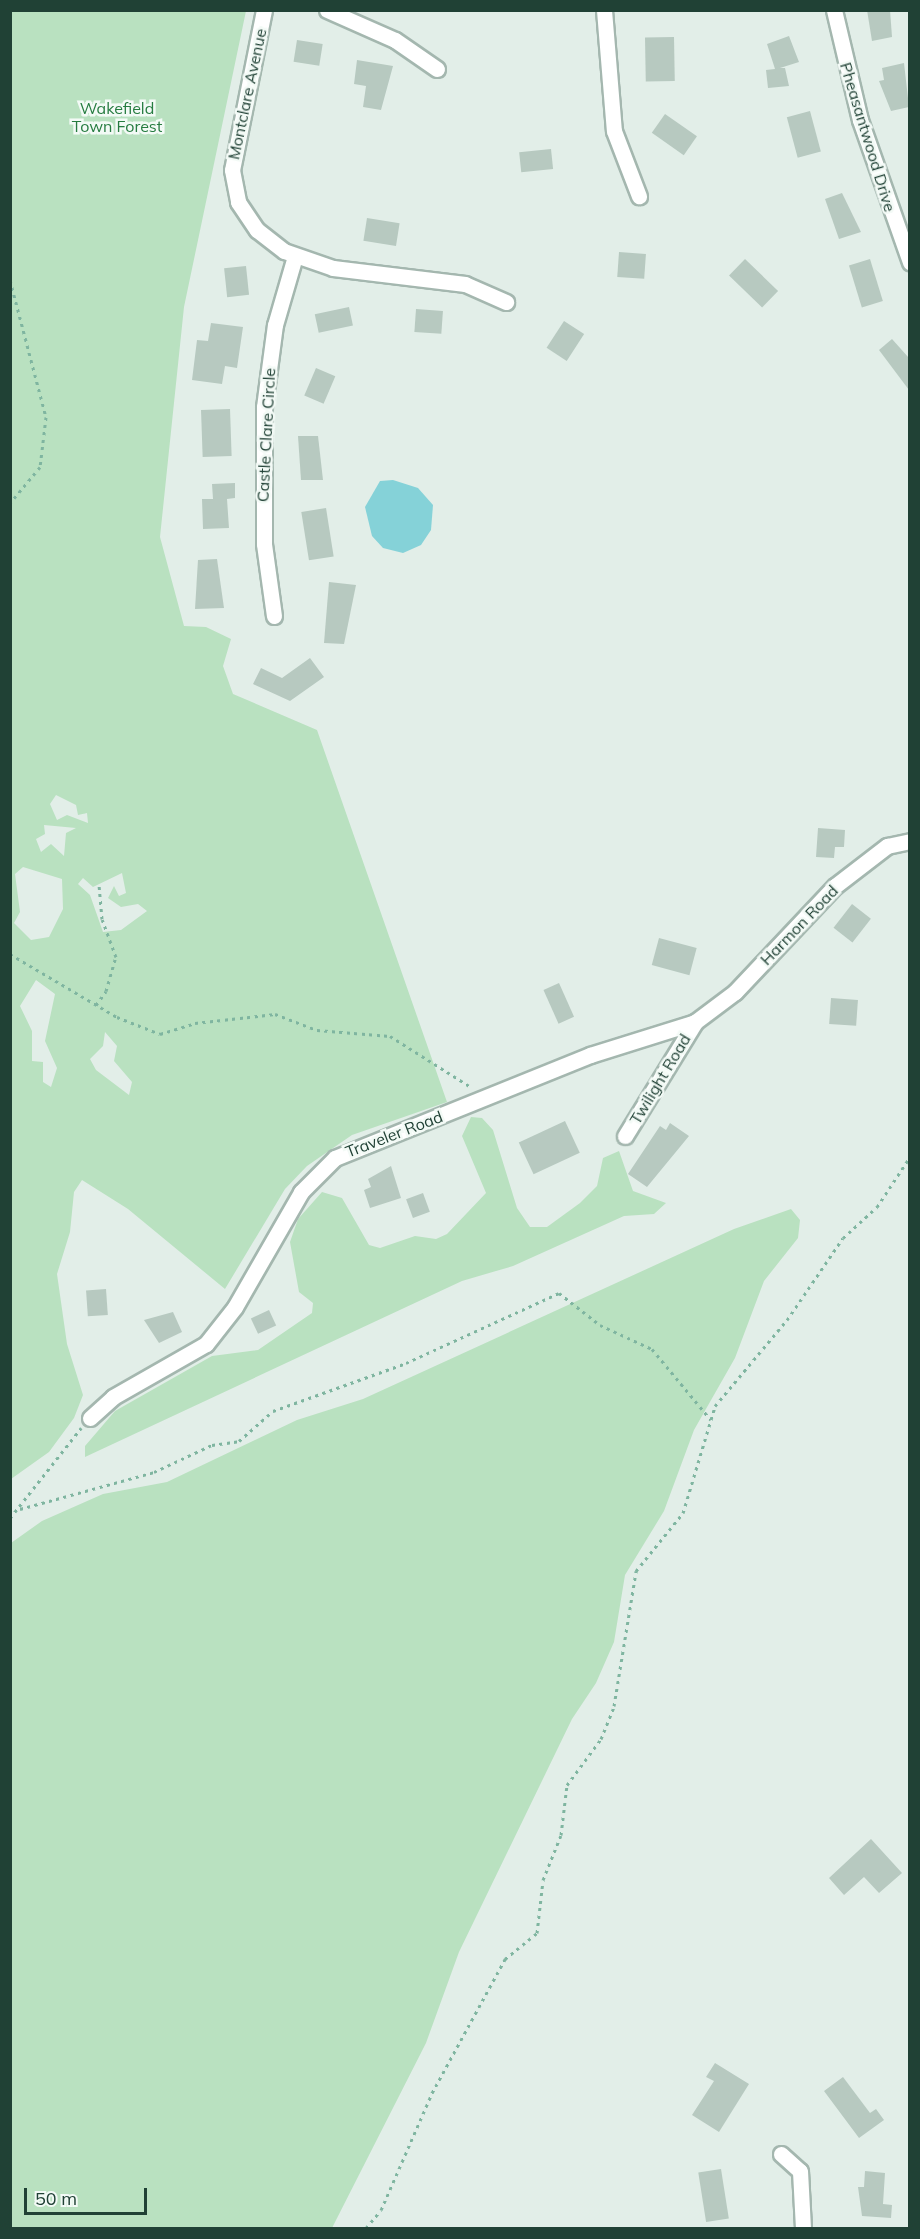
<!DOCTYPE html>
<html>
<head>
<meta charset="utf-8">
<style>
	body { margin:0 }
	#map { position:relative; width:920px; height:2239px; overflow:hidden; background:#e2eee8; font-family:Mulish,sans-serif }
	div>[style] { position:absolute }
	[style*='--x'] { left:calc(var(--x)*1px); top:calc(var(--y)*1px); width:calc(var(--w)*1px); rotate:calc(var(--a)*1deg) }
	.green>* { inset:0; background:#b9e1c0 }
	.water>* { inset:0; background:#85d2d8 }
	.building>* { inset:0; background:#b7c9c0; transform-origin:0 0 }
	.path>* { height:3px; margin-top:-1.5px; transform-origin:0; background:repeating-linear-gradient(90deg,#7fb5a0 0 3px,transparent 0 7.5px) }
	.roads { filter:drop-shadow(2px 0 #a4b7af) drop-shadow(-2px 0 #a4b7af) drop-shadow(0 2px #a4b7af) drop-shadow(0 -2px #a4b7af) }
	.minor>* { height:15px; margin:-7.5px; padding:0 7.5px; transform-origin:7.5px; border-radius:7.5px; background:#fff }
	span { translate:-50% -50%; white-space:nowrap; text-align:center; line-height:1.15; -webkit-text-stroke:5px #f3faf6; paint-order:stroke }
	.street-label { font-size:16px; color:#204135 }
	.park-label { font-size:16px; color:#267c40 }
	.frame { position:absolute; inset:0; border:12px solid #204135; pointer-events:none }
	.scale { position:absolute; left:24px; top:2188px; width:123px; height:27px; box-sizing:border-box; border:3px solid #204135; border-top:0; padding-left:8px; font-size:18px; line-height:21px; white-space:nowrap; color:#204135; -webkit-text-stroke:4px #f3faf6; paint-order:stroke }
</style>
</head>
<body>
<div id="map">
	<div class="green">
		<i style="clip-path:polygon(evenodd,10px 11px,246px 11px,184px 307px,160px 537px,184px 626px,206px 627px,231px 639px,223px 666px,233px 694px,317px 730px,447px 1102px,352px 1135px,307px 1166px,285px 1189px,225px 1289px,128px 1209px,82px 1180px,74px 1192px,70px 1232px,57px 1274px,67px 1344px,83px 1395px,74px 1418px,49px 1452px,11px 1479px,10px 11px,56px 795px,76px 805px,78px 815px,87px 813px,88px 823px,67px 815px,57px 820px,50px 804px,56px 795px,10px 11px,44px 825px,76px 828px,66px 833px,64px 856px,51px 844px,41px 852px,36px 839px,45px 834px,44px 825px,10px 11px,23px 867px,62px 879px,63px 909px,49px 937px,31px 940px,14px 923px,20px 912px,15px 874px,23px 867px,10px 11px,122px 873px,126px 893px,119px 896px,114px 886px,108px 898px,121px 907px,138px 904px,147px 911px,121px 930px,103px 932px,90px 895px,78px 884px,83px 878px,93px 887px,122px 873px,10px 11px,36px 980px,55px 994px,45px 1041px,57px 1068px,51px 1087px,43px 1082px,43px 1062px,32px 1061px,32px 1031px,20px 1006px,36px 980px,10px 11px,105px 1032px,117px 1046px,114px 1061px,132px 1082px,129px 1095px,96px 1070px,90px 1059px,103px 1046px,105px 1032px)"></i>
		<i style="clip-path:polygon(471px 1117px,482px 1118px,493px 1130px,517px 1208px,530px 1227px,547px 1227px,580px 1203px,597px 1186px,603px 1158px,619px 1151px,633px 1191px,666px 1203px,654px 1214px,624px 1216px,513px 1266px,462px 1281px,85px 1457px,85px 1446px,115px 1411px,212px 1356px,258px 1350px,312px 1313px,313px 1303px,299px 1292px,290px 1242px,298px 1219px,322px 1192px,342px 1198px,369px 1245px,380px 1248px,415px 1236px,436px 1239px,447px 1234px,486px 1193px,462px 1136px)"></i>
		<i style="clip-path:polygon(791px 1209px,800px 1220px,798px 1238px,764px 1281px,735px 1358px,694px 1430px,664px 1511px,625px 1575px,614px 1642px,596px 1683px,572px 1719px,459px 1952px,426px 2043px,332px 2228px,11px 2228px,11px 1543px,42px 1521px,103px 1494px,167px 1482px,297px 1420px,363px 1399px,734px 1229px)"></i>
	</div>
	<div class="water">
		<i style="clip-path:polygon(393px 480px,418px 488px,433px 505px,431px 530px,421px 545px,403px 553px,383px 548px,372px 536px,365px 507px,380px 481px)"></i>
	</div>
	<div class="building">
		<i style="clip-path:polygon(867px 10px,890px 10px,892px 37px,872px 41px)"></i>
		<i style="clip-path:polygon(789px 36px,799px 62px,780px 68px,785px 68px,789px 86px,768px 88px,766px 70px,775px 69px,767px 44px)"></i>
		<i style="left:674px;top:37px;width:44px;height:29px;rotate:89deg"></i>
		<i style="left:297px;top:40px;width:26px;height:22px;rotate:9deg"></i>
		<i style="clip-path:polygon(357px 60px,393px 66px,381px 110px,363px 107px,366px 86px,354px 84px)"></i>
		<i style="clip-path:polygon(904px 63px,909px 107px,891px 111px,879px 81px,884px 80px,882px 68px)"></i>
		<i style="left:810px;top:111px;width:42px;height:24px;rotate:75deg"></i>
		<i style="left:665px;top:114px;width:39px;height:23px;rotate:35deg"></i>
		<i style="left:551px;top:149px;width:20px;height:32px;rotate:84deg"></i>
		<i style="clip-path:polygon(842px 193px,861px 232px,839px 239px,825px 199px)"></i>
		<i style="left:367px;top:218px;width:33px;height:23px;rotate:9deg"></i>
		<i style="left:619px;top:252px;width:27px;height:25px;rotate:4deg"></i>
		<i style="left:745px;top:259px;width:46px;height:23px;rotate:44deg"></i>
		<i style="left:870px;top:259px;width:44px;height:22px;rotate:73deg"></i>
		<i style="left:246px;top:266px;width:29px;height:22px;rotate:84deg"></i>
		<i style="left:349px;top:307px;width:19px;height:35px;rotate:78deg"></i>
		<i style="left:416px;top:309px;width:27px;height:23px;rotate:4deg"></i>
		<i style="left:564px;top:321px;width:24px;height:32px;rotate:33deg"></i>
		<i style="clip-path:polygon(211px 323px,243px 327px,237px 368px,225px 366px,222px 384px,192px 380px,197px 340px,208px 341px)"></i>
		<i style="clip-path:polygon(892px 339px,909px 358px,909px 390px,879px 350px)"></i>
		<i style="left:316px;top:368px;width:21px;height:30px;rotate:23deg"></i>
		<i style="left:230px;top:409px;width:47px;height:29px;rotate:88deg"></i>
		<i style="clip-path:polygon(298px 436px,318px 436px,323px 480px,301px 480px)"></i>
		<i style="clip-path:polygon(235px 483px,235px 498px,227px 499px,229px 528px,203px 529px,202px 499px,213px 499px,212px 484px)"></i>
		<i style="left:326px;top:508px;width:49px;height:25px;rotate:81deg"></i>
		<i style="clip-path:polygon(217px 559px,224px 608px,195px 609px,198px 560px)"></i>
		<i style="clip-path:polygon(329px 582px,356px 585px,344px 644px,324px 643px)"></i>
		<i style="clip-path:polygon(310px 658px,324px 677px,290px 701px,253px 684px,261px 668px,282px 678px)"></i>
		<i style="clip-path:polygon(818px 828px,845px 830px,844px 847px,835px 847px,834px 858px,816px 857px)"></i>
		<i style="left:852px;top:904px;width:24px;height:30px;rotate:38deg"></i>
		<i style="left:659px;top:938px;width:39px;height:28px;rotate:15deg"></i>
		<i style="left:559px;top:983px;width:37px;height:17px;rotate:66deg"></i>
		<i style="left:831px;top:998px;width:27px;height:26px;rotate:4deg"></i>
		<i style="left:565px;top:1121px;width:35px;height:51px;rotate:65deg"></i>
		<i style="clip-path:polygon(670px 1123px,689px 1136px,647px 1187px,628px 1174px,660px 1126px,666px 1130px)"></i>
		<i style="clip-path:polygon(391px 1166px,401px 1198px,370px 1208px,364px 1190px,371px 1187px,368px 1179px)"></i>
		<i style="left:423px;top:1193px;width:20px;height:18px;rotate:70deg"></i>
		<i style="left:106px;top:1289px;width:26px;height:20px;rotate:86deg"></i>
		<i style="left:269px;top:1310px;width:17px;height:20px;rotate:65deg"></i>
		<i style="clip-path:polygon(173px 1312px,182px 1332px,159px 1343px,144px 1320px)"></i>
		<i style="clip-path:polygon(871px 1839px,902px 1873px,879px 1893px,864px 1877px,844px 1895px,829px 1878px)"></i>
		<i style="clip-path:polygon(715px 2063px,749px 2084px,719px 2132px,692px 2115px,714px 2081px,706px 2077px)"></i>
		<i style="clip-path:polygon(843px 2077px,870px 2113px,876px 2109px,884px 2120px,859px 2138px,824px 2091px)"></i>
		<i style="left:721px;top:2169px;width:50px;height:23px;rotate:81deg"></i>
		<i style="clip-path:polygon(865px 2171px,885px 2173px,883px 2204px,892px 2205px,891px 2218px,862px 2216px,858px 2187px,864px 2187px)"></i>
	</div>
	<div class="path">
		<i style="--x:10;--y:280;--w:142;--a:75.3"></i>
		<i style="--x:46;--y:417;--w:50;--a:96.8"></i>
		<i style="--x:40;--y:467;--w:47;--a:129.8"></i>
		<i style="--x:10;--y:954;--w:124;--a:30.5"></i>
		<i style="--x:117;--y:1017;--w:46;--a:21.6"></i>
		<i style="--x:160;--y:1034;--w:37;--a:-17"></i>
		<i style="--x:195;--y:1023;--w:81;--a:-6.4"></i>
		<i style="--x:275;--y:1014;--w:45;--a:20.9"></i>
		<i style="--x:317;--y:1030;--w:73;--a:4.7"></i>
		<i style="--x:390;--y:1036;--w:96;--a:32.2"></i>
		<i style="--x:96;--y:1005;--w:17;--a:-54"></i>
		<i style="--x:106;--y:991;--w:35;--a:-74"></i>
		<i style="--x:116;--y:957;--w:40;--a:-110.2"></i>
		<i style="--x:102;--y:919;--w:34;--a:-95"></i>
		<i style="--x:20;--y:1509;--w:139;--a:-15.4"></i>
		<i style="--x:154;--y:1472;--w:64;--a:-25"></i>
		<i style="--x:212;--y:1445;--w:27;--a:-8"></i>
		<i style="--x:239;--y:1441;--w:45;--a:-41.4"></i>
		<i style="--x:273;--y:1411;--w:141;--a:-19.8"></i>
		<i style="--x:406;--y:1363;--w:168;--a:-24.6"></i>
		<i style="--x:559;--y:1293;--w:52;--a:38"></i>
		<i style="--x:600;--y:1325;--w:57;--a:24.8"></i>
		<i style="--x:652;--y:1349;--w:92;--a:50.3"></i>
		<i style="--x:10;--y:1518;--w:115;--a:-51.7"></i>
		<i style="--x:366;--y:2228;--w:23;--a:-50"></i>
		<i style="--x:381;--y:2210;--w:128;--a:-66.4"></i>
		<i style="--x:432;--y:2093;--w:153;--a:-61.4"></i>
		<i style="--x:505;--y:1959;--w:41;--a:-39.1"></i>
		<i style="--x:537;--y:1933;--w:53;--a:-83.5"></i>
		<i style="--x:543;--y:1880;--w:48;--a:-68.2"></i>
		<i style="--x:561;--y:1835;--w:50;--a:-83.2"></i>
		<i style="--x:567;--y:1785;--w:57;--a:-53.5"></i>
		<i style="--x:601;--y:1739;--w:35;--a:-68"></i>
		<i style="--x:614;--y:1706;--w:137;--a:-80.7"></i>
		<i style="--x:636;--y:1571;--w:75;--a:-51"></i>
		<i style="--x:683;--y:1513;--w:112;--a:-73.3"></i>
		<i style="--x:715;--y:1406;--w:112;--a:-50.1"></i>
		<i style="--x:787;--y:1320;--w:99;--a:-55.7"></i>
		<i style="--x:843;--y:1238;--w:46;--a:-42.4"></i>
		<i style="--x:877;--y:1207;--w:60;--a:-56.6"></i>
	</div>
	<div class="roads">
		<div class="minor">
			<i style="--x:264;--y:10;--w:163;--a:101.3"></i>
			<i style="--x:232;--y:170;--w:33;--a:79"></i>
			<i style="--x:238;--y:202;--w:34;--a:56"></i>
			<i style="--x:257;--y:230;--w:34;--a:38"></i>
			<i style="--x:284;--y:251;--w:52;--a:19.1"></i>
			<i style="--x:333;--y:268;--w:133;--a:6.9"></i>
			<i style="--x:465;--y:284;--w:45;--a:23.7"></i>
			<i style="--x:327;--y:10;--w:74;--a:23.8"></i>
			<i style="--x:395;--y:40;--w:51;--a:34.6"></i>
			<i style="--x:604;--y:10;--w:121;--a:85.3"></i>
			<i style="--x:614;--y:131;--w:70;--a:69"></i>
			<i style="--x:834;--y:10;--w:113;--a:76.7"></i>
			<i style="--x:860;--y:120;--w:151;--a:70.6"></i>
			<i style="--x:274;--y:616;--w:73;--a:-97.9"></i>
			<i style="--x:264;--y:544;--w:137;--a:-90"></i>
			<i style="--x:264;--y:407;--w:83;--a:-82.4"></i>
			<i style="--x:275;--y:325;--w:72;--a:-73.8"></i>
			<i style="--x:625;--y:1136;--w:134;--a:-58.4"></i>
			<i style="--x:90;--y:1418;--w:31;--a:-42"></i>
			<i style="--x:113;--y:1397;--w:107;--a:-29.7"></i>
			<i style="--x:206;--y:1344;--w:47;--a:-51.9"></i>
			<i style="--x:235;--y:1307;--w:133;--a:-60.1"></i>
			<i style="--x:301;--y:1192;--w:48;--a:-45"></i>
			<i style="--x:335;--y:1158;--w:275;--a:-22"></i>
			<i style="--x:590;--y:1055;--w:110;--a:-17.4"></i>
			<i style="--x:695;--y:1022;--w:50;--a:-36.9"></i>
			<i style="--x:735;--y:992;--w:146;--a:-46.7"></i>
			<i style="--x:835;--y:886;--w:66;--a:-37.6"></i>
			<i style="--x:887;--y:846;--w:24;--a:-12"></i>
			<i style="--x:781;--y:2154;--w:25;--a:42"></i>
			<i style="--x:800;--y:2171;--w:57;--a:87"></i>
		</div>
	</div>
	<div class="street-label">
		<span style="left:247px;top:94px;rotate:-78deg">Montclare Avenue</span>
		<span style="left:868px;top:137px;rotate:73deg">Pheasantwood Drive</span>
		<span style="left:266px;top:435px;rotate:-87deg">Castle Clare Circle</span>
		<span style="left:799px;top:925px;rotate:-46deg">Harmon Road</span>
		<span style="left:660px;top:1079px;rotate:-59deg">Twilight Road</span>
		<span style="left:394px;top:1134px;rotate:-21deg">Traveler Road</span>
	</div>
	<div class="park-label">
		<span style="left:117px;top:117px">Wakefield<br>Town Forest</span>
	</div>
	<div class="frame"></div>
	<div class="scale">50 m</div>
</div>
</body>
</html>
